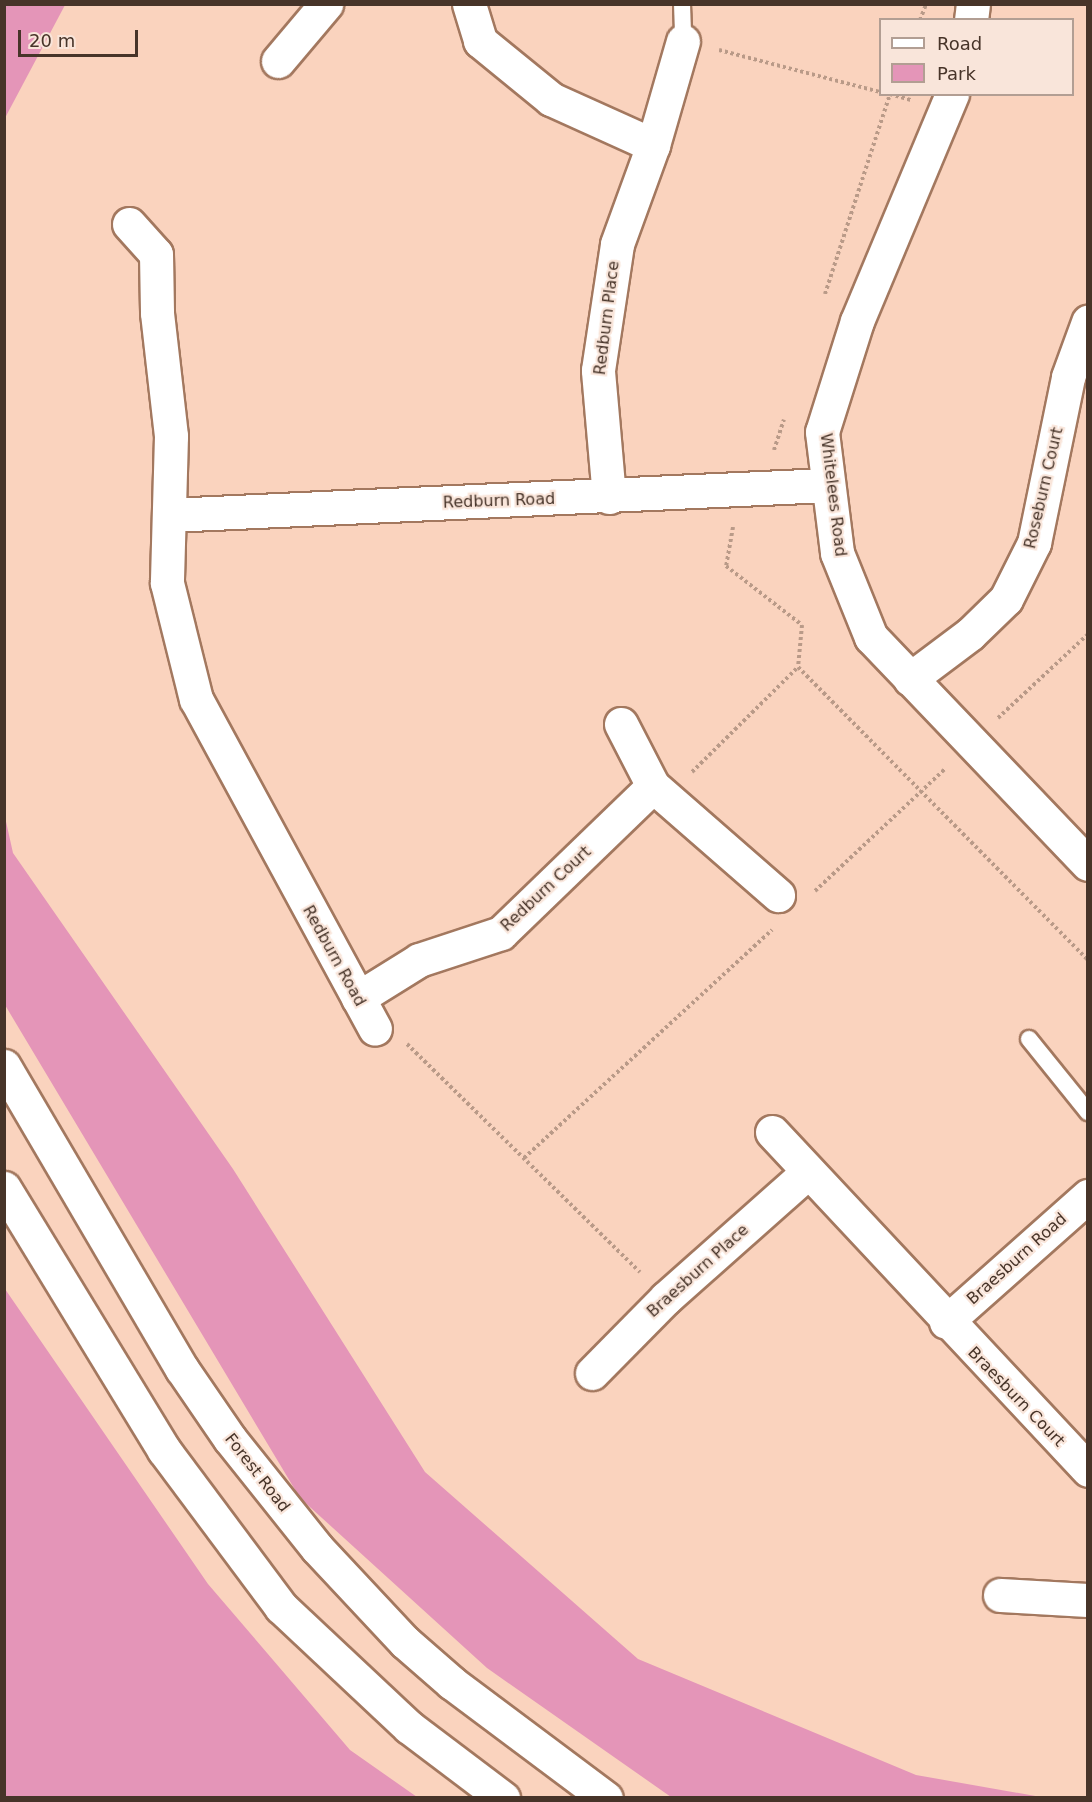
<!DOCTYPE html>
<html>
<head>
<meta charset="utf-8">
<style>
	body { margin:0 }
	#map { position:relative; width:1092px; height:1802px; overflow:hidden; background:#fad3be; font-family:"DejaVu Sans",sans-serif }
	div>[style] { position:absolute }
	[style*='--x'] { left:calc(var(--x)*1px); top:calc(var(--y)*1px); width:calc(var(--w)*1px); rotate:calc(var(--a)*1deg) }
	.green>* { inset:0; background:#e495b8 }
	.path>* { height:4px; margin-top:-2px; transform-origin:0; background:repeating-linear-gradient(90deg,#b99a88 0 3px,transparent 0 6px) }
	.roads { filter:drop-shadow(2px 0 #a3785f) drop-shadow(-2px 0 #a3785f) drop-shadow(0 2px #a3785f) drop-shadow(0 -2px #a3785f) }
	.service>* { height:16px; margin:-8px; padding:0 8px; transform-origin:8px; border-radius:8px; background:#fff }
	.minor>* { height:33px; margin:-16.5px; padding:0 16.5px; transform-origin:16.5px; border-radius:16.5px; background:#fff }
	.tertiary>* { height:33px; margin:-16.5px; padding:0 16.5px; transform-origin:16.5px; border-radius:16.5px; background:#fff }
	span { translate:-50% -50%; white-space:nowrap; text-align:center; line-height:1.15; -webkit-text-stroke:4.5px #f9e5da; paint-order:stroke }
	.street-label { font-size:16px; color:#473429 }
	.frame { position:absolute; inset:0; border:6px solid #473429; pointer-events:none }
	.legend { position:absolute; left:879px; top:18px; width:195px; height:78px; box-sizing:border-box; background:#f9e5da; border:2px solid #b29e93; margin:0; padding:8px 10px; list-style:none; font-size:18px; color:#473429 }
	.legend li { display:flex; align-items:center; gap:12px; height:30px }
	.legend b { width:30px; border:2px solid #b29e93 }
	.scale { position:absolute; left:18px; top:30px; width:120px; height:27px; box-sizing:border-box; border:3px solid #473429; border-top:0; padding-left:8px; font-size:18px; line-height:21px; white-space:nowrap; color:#473429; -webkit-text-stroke:4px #f9e5da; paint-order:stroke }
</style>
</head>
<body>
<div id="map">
	<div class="green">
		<i style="clip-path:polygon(5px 4px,65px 5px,5px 118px,4px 5px)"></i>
		<i style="clip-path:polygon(5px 817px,13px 853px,233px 1169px,425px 1472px,638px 1659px,916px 1775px,1041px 1797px,671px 1797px,487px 1668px,300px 1498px,5px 1005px)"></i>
		<i style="clip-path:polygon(5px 1289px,208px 1584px,350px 1750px,417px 1797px,5px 1797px)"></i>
	</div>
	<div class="path">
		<i style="--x:920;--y:20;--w:17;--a:-69"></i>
		<i style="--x:719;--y:50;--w:166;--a:14.6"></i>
		<i style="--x:890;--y:94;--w:22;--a:16"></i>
		<i style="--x:825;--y:294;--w:210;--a:-72"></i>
		<i style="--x:774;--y:450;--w:32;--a:-72"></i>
		<i style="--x:733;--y:527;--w:40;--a:100"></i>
		<i style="--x:726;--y:566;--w:96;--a:37.8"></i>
		<i style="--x:802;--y:625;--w:42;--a:95.4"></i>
		<i style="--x:798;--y:667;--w:412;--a:45.3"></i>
		<i style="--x:998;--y:718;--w:123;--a:-43"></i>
		<i style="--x:692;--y:772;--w:149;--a:-44.7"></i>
		<i style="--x:815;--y:891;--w:178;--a:-43.2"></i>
		<i style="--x:407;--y:1044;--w:326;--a:44.4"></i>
		<i style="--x:524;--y:1158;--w:337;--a:-42.6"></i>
	</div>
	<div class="roads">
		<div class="service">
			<i style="--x:682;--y:4;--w:37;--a:88"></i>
			<i style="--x:1029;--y:1039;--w:94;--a:51.1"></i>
		</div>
		<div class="minor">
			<i style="--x:469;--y:4;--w:39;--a:73"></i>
			<i style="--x:480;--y:41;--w:92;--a:39.2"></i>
			<i style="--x:551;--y:99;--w:112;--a:24.3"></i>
			<i style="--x:971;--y:20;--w:16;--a:-83"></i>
			<i style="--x:278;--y:61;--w:75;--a:-49.9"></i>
			<i style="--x:952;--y:94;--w:246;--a:112.7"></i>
			<i style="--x:857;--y:321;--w:116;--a:107.5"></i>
			<i style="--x:822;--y:432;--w:122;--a:82.9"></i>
			<i style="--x:837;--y:553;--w:91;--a:68"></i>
			<i style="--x:871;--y:637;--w:314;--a:46.3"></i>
			<i style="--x:129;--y:224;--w:40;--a:48"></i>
			<i style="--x:156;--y:254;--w:59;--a:89"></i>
			<i style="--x:157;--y:313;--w:124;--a:83.5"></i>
			<i style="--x:171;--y:436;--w:147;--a:91.6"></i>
			<i style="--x:167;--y:583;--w:120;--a:76"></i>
			<i style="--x:196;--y:699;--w:375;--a:61.5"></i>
			<i style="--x:609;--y:497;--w:127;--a:-95"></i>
			<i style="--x:598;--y:370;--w:127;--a:-81.4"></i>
			<i style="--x:617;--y:244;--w:105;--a:-70"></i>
			<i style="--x:653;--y:145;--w:108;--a:-73.9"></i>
			<i style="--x:169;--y:515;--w:660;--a:-2.61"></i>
			<i style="--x:910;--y:679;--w:75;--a:-36.9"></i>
			<i style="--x:970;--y:634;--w:50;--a:-44.2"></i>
			<i style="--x:1006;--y:599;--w:63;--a:-63.4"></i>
			<i style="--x:1034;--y:543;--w:169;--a:-78.4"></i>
			<i style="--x:1068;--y:377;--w:59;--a:-70"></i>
			<i style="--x:621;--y:724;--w:70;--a:62.7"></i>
			<i style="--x:653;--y:786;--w:166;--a:41.1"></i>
			<i style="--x:358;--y:998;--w:72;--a:-31.9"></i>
			<i style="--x:419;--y:960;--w:86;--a:-18.2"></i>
			<i style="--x:501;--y:933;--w:211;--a:-44"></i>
			<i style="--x:772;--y:1132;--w:463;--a:46.9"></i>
			<i style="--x:946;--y:1322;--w:190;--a:-41.6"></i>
			<i style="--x:592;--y:1373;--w:105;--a:-45.4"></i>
			<i style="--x:666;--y:1298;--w:190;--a:-41.6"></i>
			<i style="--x:1000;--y:1595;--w:88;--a:3.3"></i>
		</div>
		<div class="tertiary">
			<i style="--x:4;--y:1066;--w:351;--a:59.6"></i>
			<i style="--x:182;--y:1369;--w:85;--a:55.6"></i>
			<i style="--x:230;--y:1439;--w:139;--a:51.4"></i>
			<i style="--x:317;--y:1548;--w:129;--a:46.9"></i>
			<i style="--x:405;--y:1642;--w:62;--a:41.1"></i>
			<i style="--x:452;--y:1683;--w:192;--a:36.8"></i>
			<i style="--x:4;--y:1188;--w:307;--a:58.6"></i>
			<i style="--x:164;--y:1450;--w:196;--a:53.3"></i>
			<i style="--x:281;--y:1607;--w:175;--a:43.2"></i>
			<i style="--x:409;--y:1727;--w:118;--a:37.1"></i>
		</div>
	</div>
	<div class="street-label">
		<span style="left:607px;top:318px;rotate:-83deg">Redburn Place</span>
		<span style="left:1044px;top:488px;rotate:-77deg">Roseburn Court</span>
		<span style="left:833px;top:495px;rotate:83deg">Whitelees Road</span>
		<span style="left:499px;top:501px;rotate:-2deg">Redburn Road</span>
		<span style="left:546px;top:889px;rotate:-43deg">Redburn Court</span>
		<span style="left:334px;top:956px;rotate:61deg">Redburn Road</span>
		<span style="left:1017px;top:1259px;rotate:-42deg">Braesburn Road</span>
		<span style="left:698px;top:1271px;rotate:-42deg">Braesburn Place</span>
		<span style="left:1016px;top:1397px;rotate:46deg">Braesburn Court</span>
		<span style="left:257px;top:1473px;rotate:52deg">Forest Road</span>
	</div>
	<div class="frame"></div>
	<ul class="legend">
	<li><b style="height:8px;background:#fff"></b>Road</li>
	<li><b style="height:16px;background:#e495b8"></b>Park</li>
	</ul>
	<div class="scale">20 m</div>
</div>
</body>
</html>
